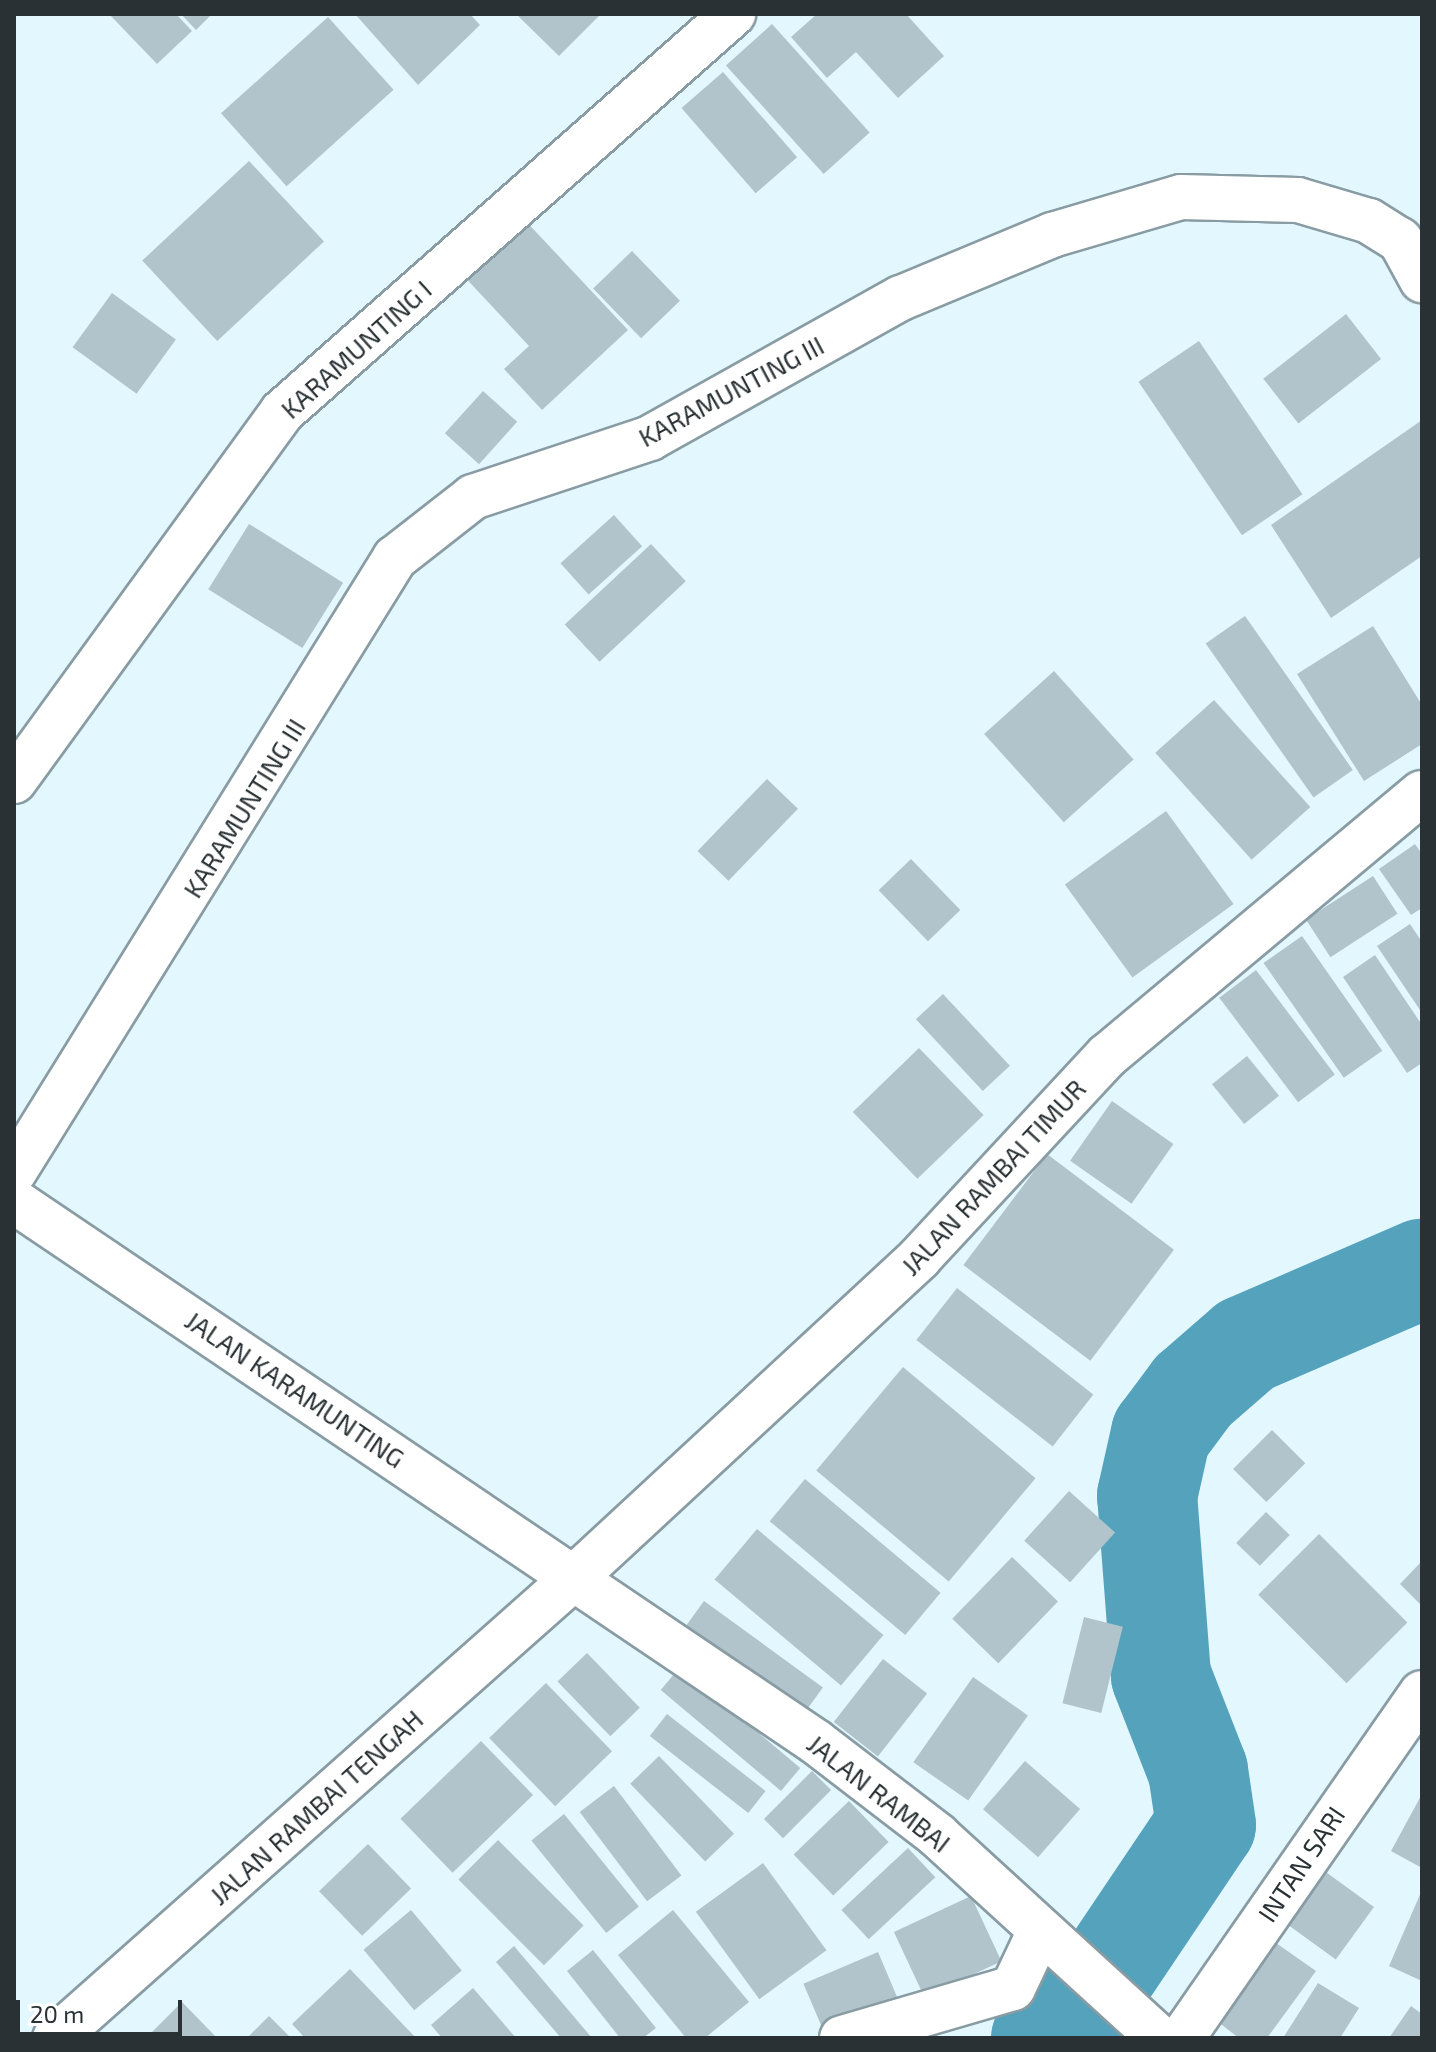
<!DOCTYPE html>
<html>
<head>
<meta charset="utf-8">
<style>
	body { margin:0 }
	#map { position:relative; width:1436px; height:2052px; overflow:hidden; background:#e3f7ff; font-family:"Exo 2",sans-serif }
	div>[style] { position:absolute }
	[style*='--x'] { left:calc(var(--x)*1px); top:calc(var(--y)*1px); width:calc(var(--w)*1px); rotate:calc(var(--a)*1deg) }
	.river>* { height:100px; margin:-50px; padding:0 50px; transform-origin:50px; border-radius:50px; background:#54a2bc }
	.building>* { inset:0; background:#b1c4cb; transform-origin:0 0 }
	.roads { filter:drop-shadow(2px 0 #899ca3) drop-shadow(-2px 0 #899ca3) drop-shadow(0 2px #899ca3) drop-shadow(0 -2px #899ca3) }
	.minor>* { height:44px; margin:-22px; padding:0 22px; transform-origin:22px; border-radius:22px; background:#fff }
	span { translate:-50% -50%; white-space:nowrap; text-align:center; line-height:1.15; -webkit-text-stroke:6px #fff; paint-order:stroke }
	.street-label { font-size:26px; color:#2a3134 }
	.frame { position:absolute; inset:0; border:16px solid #2a3134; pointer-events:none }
	.scale { position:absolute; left:16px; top:2000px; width:166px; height:36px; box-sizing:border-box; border:4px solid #2a3134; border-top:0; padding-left:10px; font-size:24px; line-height:28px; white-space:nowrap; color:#2a3134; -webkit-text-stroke:6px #fff; paint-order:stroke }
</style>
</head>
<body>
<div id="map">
	<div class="river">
		<i style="--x:1041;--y:2038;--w:58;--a:-38"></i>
		<i style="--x:1087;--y:2002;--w:213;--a:-56.1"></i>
		<i style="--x:1206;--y:1825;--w:55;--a:-98.4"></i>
		<i style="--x:1198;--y:1771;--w:102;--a:-111.3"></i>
		<i style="--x:1161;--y:1676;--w:181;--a:-94.4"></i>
		<i style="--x:1147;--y:1496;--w:64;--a:-77.3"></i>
		<i style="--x:1161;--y:1434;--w:54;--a:-53.3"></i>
		<i style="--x:1193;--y:1391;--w:70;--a:-41"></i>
		<i style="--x:1246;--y:1345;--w:192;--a:-23.4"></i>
	</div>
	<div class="building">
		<i style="clip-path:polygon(109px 14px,176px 14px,192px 31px,157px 64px)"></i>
		<i style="clip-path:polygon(181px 14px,212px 14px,196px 30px)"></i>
		<i style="clip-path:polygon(355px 14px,470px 14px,480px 25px,418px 85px)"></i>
		<i style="clip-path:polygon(516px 14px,601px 14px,559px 56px)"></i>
		<i style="clip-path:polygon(817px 14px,906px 14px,944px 56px,898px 98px,856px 52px,827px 78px,791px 37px)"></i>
		<i style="left:328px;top:17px;width:98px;height:144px;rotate:48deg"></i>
		<i style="left:772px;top:24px;width:146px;height:62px;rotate:48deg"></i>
		<i style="left:723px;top:72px;width:113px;height:55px;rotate:49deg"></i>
		<i style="left:249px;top:161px;width:110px;height:146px;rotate:47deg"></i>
		<i style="clip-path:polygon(521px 216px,628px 330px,542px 410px,504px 369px,529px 346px,460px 272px)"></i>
		<i style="left:632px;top:251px;width:69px;height:54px;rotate:46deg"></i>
		<i style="left:112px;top:293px;width:79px;height:67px;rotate:36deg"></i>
		<i style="left:1346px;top:314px;width:57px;height:105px;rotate:52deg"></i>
		<i style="left:1199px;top:341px;width:185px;height:73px;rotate:56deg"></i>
		<i style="left:483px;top:391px;width:46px;height:57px;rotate:42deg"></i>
		<i style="clip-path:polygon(1422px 420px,1422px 556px,1331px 618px,1271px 525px)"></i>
		<i style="left:614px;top:515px;width:42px;height:72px;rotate:48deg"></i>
		<i style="left:249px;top:524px;width:111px;height:77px;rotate:32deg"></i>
		<i style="left:651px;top:544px;width:51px;height:118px;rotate:47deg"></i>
		<i style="left:1245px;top:616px;width:188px;height:48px;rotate:55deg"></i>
		<i style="clip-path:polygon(1373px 626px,1422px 705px,1422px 744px,1364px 781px,1297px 674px)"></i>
		<i style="left:1054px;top:671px;width:119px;height:94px;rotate:48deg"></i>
		<i style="left:1214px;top:700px;width:144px;height:79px;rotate:48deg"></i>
		<i style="left:767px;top:779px;width:43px;height:100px;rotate:44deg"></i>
		<i style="left:1166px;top:811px;width:115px;height:125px;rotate:54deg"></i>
		<i style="clip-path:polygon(1415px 844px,1422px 854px,1422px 908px,1411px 915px,1379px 869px)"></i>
		<i style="left:911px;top:859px;width:71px;height:45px;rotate:46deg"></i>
		<i style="left:1373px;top:876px;width:45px;height:80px;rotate:57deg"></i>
		<i style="clip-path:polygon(1410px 924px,1422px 942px,1422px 1013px,1377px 946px)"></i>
		<i style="left:1302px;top:936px;width:140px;height:47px;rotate:55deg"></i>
		<i style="clip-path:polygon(1375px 955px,1422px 1025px,1422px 1063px,1407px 1073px,1343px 977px)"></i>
		<i style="left:1256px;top:970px;width:131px;height:46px;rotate:53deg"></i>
		<i style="left:943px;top:994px;width:98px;height:37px;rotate:47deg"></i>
		<i style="left:919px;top:1048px;width:93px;height:92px;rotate:46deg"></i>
		<i style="left:1247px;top:1056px;width:51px;height:45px;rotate:51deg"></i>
		<i style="left:1112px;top:1101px;width:75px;height:73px;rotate:35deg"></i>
		<i style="left:1047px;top:1154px;width:159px;height:139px;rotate:37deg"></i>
		<i style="left:957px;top:1288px;width:173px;height:66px;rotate:38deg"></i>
		<i style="left:903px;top:1367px;width:173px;height:135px;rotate:40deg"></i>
		<i style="left:1272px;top:1430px;width:47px;height:55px;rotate:45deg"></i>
		<i style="left:805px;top:1479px;width:177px;height:55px;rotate:40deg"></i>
		<i style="left:1069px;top:1491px;width:62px;height:67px;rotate:42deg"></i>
		<i style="left:1266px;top:1512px;width:33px;height:43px;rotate:44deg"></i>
		<i style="left:757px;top:1529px;width:165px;height:66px;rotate:40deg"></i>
		<i style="left:1319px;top:1534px;width:125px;height:86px;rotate:45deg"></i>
		<i style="left:1012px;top:1557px;width:64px;height:86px;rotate:44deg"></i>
		<i style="clip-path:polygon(1422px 1561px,1422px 1606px,1400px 1584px)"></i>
		<i style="left:704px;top:1601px;width:147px;height:30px;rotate:36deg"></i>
		<i style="left:1084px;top:1617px;width:40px;height:89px;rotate:14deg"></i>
		<i style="left:587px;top:1653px;width:76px;height:41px;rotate:46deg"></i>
		<i style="left:883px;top:1659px;width:56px;height:80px;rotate:38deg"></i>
		<i style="left:680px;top:1667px;width:157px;height:30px;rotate:40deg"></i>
		<i style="left:973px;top:1677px;width:67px;height:104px;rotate:35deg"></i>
		<i style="left:546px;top:1683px;width:95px;height:79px;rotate:46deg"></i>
		<i style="left:667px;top:1714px;width:125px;height:28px;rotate:38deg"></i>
		<i style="left:481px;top:1741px;width:75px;height:112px;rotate:46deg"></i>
		<i style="left:659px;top:1756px;width:108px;height:40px;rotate:46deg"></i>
		<i style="left:1025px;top:1761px;width:73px;height:64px;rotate:41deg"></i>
		<i style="left:812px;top:1771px;width:27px;height:68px;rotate:45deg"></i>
		<i style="left:614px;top:1786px;width:112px;height:43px;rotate:53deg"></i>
		<i style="clip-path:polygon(1422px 1794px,1422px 1868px,1391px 1851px)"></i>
		<i style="left:849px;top:1801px;width:57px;height:77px;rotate:46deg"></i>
		<i style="left:564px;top:1814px;width:119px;height:42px;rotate:51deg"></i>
		<i style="left:498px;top:1840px;width:121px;height:56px;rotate:45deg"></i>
		<i style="left:368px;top:1844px;width:62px;height:68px;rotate:46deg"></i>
		<i style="left:908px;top:1848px;width:40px;height:91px;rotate:47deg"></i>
		<i style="left:763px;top:1863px;width:108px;height:83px;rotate:54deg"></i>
		<i style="left:1323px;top:1870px;width:63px;height:65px;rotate:36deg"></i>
		<i style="clip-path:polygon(1422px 1890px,1422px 1981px,1389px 1966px)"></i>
		<i style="left:971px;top:1896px;width:72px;height:85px;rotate:65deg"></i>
		<i style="left:411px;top:1910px;width:79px;height:62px;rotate:50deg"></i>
		<i style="clip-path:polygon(673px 1910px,749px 2002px,705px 2038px,686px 2038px,618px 1955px)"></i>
		<i style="clip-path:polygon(1276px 1943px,1316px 1971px,1267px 2038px,1239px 2038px,1218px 2022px)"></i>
		<i style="clip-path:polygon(514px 1946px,592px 2038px,561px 2038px,496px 1962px)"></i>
		<i style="clip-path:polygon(593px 1950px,656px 2028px,643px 2038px,620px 2038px,567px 1971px)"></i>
		<i style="left:878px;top:1952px;width:54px;height:81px;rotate:67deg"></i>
		<i style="clip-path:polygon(350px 1969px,416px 2038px,305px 2038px,292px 2024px)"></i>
		<i style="clip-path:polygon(1318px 1983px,1359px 2008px,1340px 2038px,1283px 2038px)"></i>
		<i style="clip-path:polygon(473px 1988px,516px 2038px,442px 2038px,431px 2025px)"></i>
		<i style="clip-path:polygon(182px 2002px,217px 2038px,146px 2038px)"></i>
		<i style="clip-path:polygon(1411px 2006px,1422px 2014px,1422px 2038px,1389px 2038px)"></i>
		<i style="clip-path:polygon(269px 2016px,291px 2038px,247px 2038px)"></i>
	</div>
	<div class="roads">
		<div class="minor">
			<i style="--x:14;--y:781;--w:456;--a:-54"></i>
			<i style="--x:282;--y:412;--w:602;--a:-41.43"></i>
			<i style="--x:14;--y:1172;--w:723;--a:-58.18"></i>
			<i style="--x:395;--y:558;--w:99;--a:-38"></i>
			<i style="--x:473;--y:497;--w:187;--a:-18.4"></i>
			<i style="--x:650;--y:438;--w:287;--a:-29.2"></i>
			<i style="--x:901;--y:298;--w:164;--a:-22.6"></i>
			<i style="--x:1052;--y:235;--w:134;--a:-16.4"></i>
			<i style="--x:1181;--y:197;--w:117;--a:1.5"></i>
			<i style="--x:1298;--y:200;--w:74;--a:16.5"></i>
			<i style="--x:1369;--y:221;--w:36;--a:32"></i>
			<i style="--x:1400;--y:240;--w:46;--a:61.2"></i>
			<i style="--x:14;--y:1201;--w:967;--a:34"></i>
			<i style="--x:816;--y:1742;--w:153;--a:37.5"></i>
			<i style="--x:937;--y:1835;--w:301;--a:42.4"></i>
			<i style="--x:55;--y:2038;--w:696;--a:-41.57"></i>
			<i style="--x:576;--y:1576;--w:469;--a:-42.8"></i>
			<i style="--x:920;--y:1257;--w:275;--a:-47.1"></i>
			<i style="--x:1107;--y:1056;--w:410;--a:-39.9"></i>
			<i style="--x:842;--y:2038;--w:178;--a:-16.3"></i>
			<i style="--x:1013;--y:1988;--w:61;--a:-64.7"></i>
			<i style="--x:1182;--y:2038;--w:420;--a:-55.2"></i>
		</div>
	</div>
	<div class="street-label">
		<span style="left:356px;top:349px;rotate:-42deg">KARAMUNTING I</span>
		<span style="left:731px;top:391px;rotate:-28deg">KARAMUNTING III</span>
		<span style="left:244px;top:808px;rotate:-58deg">KARAMUNTING III</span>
		<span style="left:993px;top:1177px;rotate:-47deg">JALAN RAMBAI TIMUR</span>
		<span style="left:295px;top:1389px;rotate:34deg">JALAN KARAMUNTING</span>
		<span style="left:879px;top:1793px;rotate:38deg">JALAN RAMBAI</span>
		<span style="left:316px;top:1807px;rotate:-42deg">JALAN RAMBAI TENGAH</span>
		<span style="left:1301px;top:1864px;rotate:-56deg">INTAN SARI</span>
	</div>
	<div class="frame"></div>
	<div class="scale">20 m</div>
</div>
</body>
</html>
